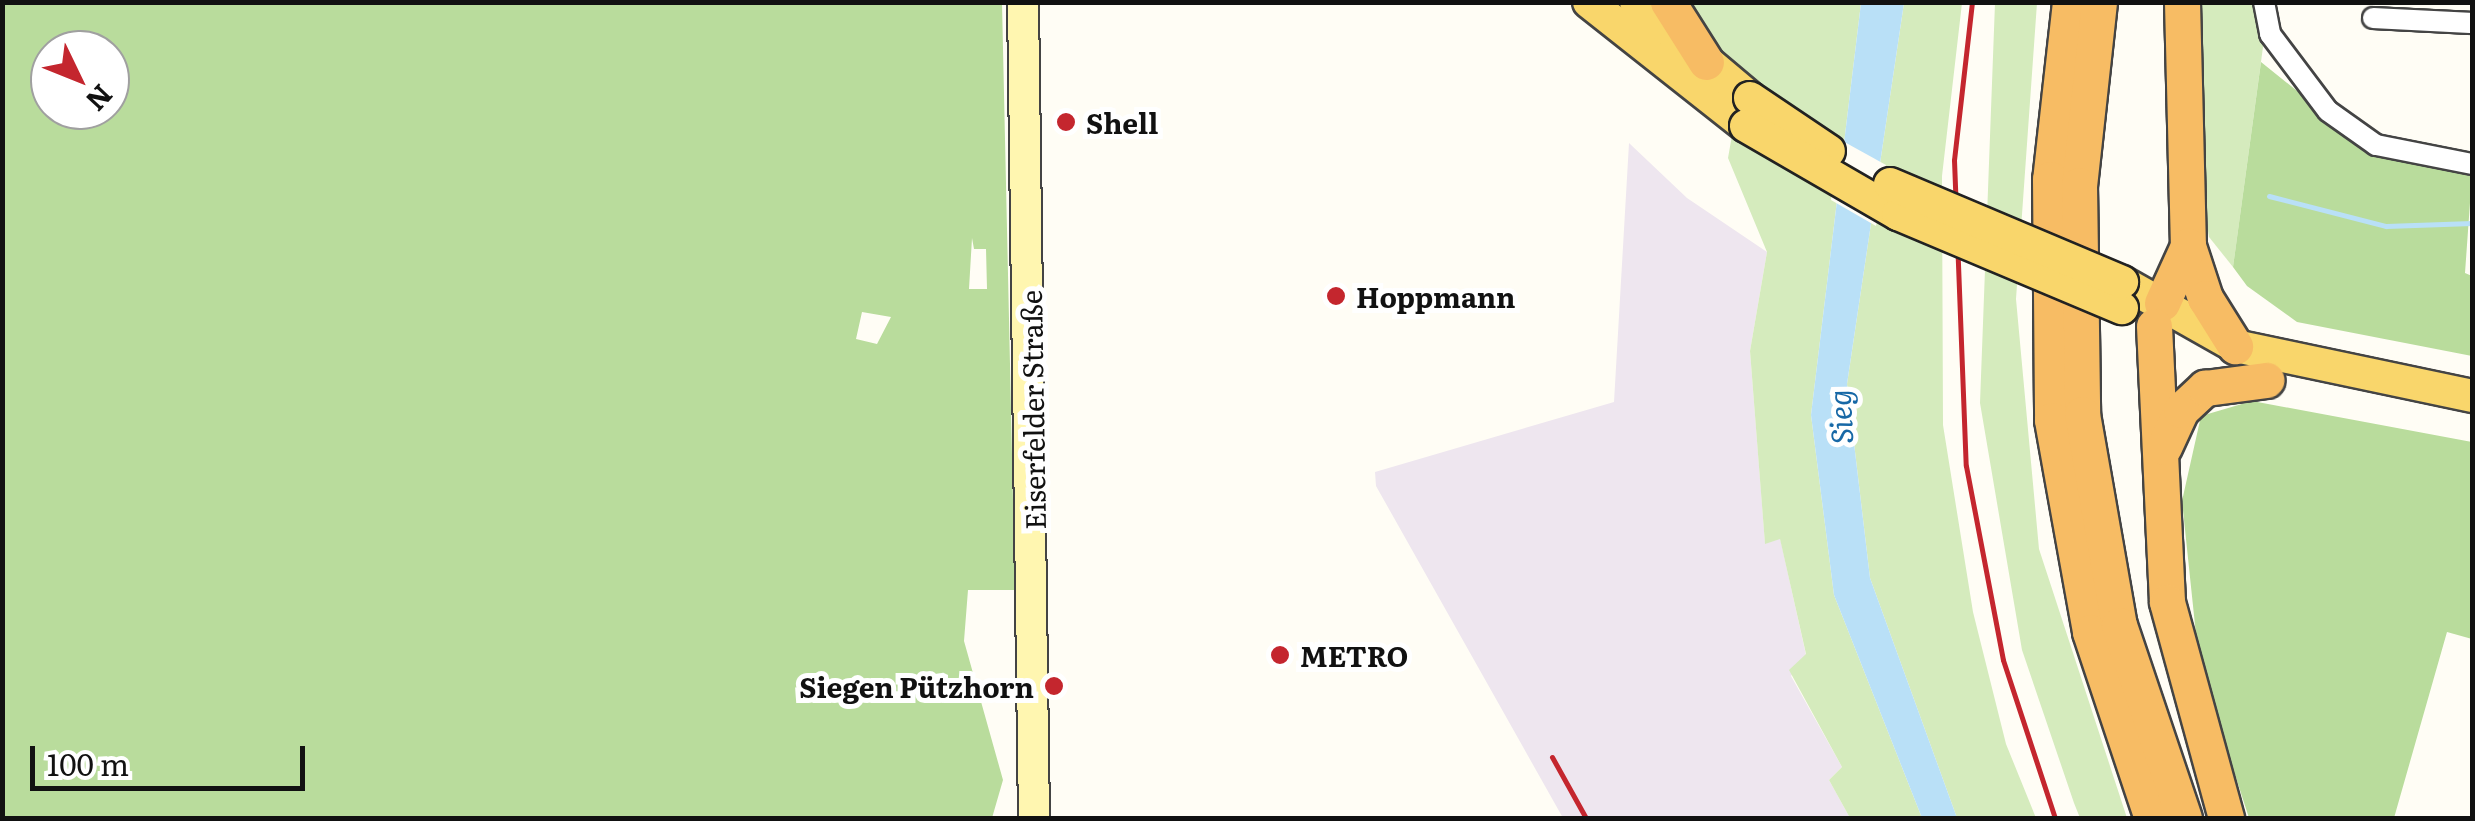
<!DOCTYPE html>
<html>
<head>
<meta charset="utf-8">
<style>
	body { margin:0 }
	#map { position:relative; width:2475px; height:821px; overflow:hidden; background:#fffdf5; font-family:Literata,serif }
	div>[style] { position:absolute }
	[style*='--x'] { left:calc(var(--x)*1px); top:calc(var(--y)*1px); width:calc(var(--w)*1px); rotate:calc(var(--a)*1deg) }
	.industrial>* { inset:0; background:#eee6ef }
	.green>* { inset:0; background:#d5ebbd }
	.forest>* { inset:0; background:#b9dc9c }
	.water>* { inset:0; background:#b9e0f7 }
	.pier>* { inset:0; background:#fffdf5 }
	.stream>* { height:5px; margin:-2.5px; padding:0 2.5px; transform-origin:2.5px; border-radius:2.5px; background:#b9e0f7 }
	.roads { filter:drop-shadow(2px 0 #444) drop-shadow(-2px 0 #444) drop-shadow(0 2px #444) drop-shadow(0 -2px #444) }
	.minor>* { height:20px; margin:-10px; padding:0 10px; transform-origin:10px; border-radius:10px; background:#fff }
	.secondary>* { height:30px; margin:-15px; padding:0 15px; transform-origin:15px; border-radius:15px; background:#fff6b0 }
	.primary>* { height:32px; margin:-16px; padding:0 16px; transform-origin:16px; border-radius:16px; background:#f9d66b }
	.trunk>* { height:35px; margin:-17.5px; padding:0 17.5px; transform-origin:17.5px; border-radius:17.5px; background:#f7bc64 }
	.rail>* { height:5px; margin:-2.5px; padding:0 2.5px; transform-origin:2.5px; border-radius:2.5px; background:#c4262e }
	.bridges { filter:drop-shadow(2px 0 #222) drop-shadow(-2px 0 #222) drop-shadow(0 2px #222) drop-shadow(0 -2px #222) }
	.primary-bridge>* { height:32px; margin:-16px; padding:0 16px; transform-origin:16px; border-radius:16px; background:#f9d66b }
	.dots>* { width:28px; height:28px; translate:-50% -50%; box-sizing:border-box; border:5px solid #fff; border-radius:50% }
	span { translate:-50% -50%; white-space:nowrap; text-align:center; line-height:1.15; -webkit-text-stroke:10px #fff; paint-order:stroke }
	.poi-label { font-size:28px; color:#111; font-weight:700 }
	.left { translate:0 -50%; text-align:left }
	.right { translate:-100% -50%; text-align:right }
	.street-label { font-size:28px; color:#111 }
	.water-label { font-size:30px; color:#1768a6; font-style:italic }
	.frame { position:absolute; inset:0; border:5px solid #111; pointer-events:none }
	.north { position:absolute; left:30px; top:30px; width:100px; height:100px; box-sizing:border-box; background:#fff; border:2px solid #a0a0a0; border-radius:50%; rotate:133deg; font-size:28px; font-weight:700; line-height:40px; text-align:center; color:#111 }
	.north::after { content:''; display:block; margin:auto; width:35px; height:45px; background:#c4262e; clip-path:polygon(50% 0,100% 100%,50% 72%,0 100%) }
	.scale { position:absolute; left:30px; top:746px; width:275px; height:45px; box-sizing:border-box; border:5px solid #111; border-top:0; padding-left:12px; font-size:30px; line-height:35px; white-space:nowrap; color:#111; -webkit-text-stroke:8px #fff; paint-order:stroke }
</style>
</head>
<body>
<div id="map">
	<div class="industrial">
		<i style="clip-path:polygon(1629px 143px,1687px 198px,1767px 252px,1750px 351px,1765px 543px,1780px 538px,1806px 655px,1791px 676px,1842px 767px,1829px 780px,1850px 818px,1563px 818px,1376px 486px,1375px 472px,1614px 402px)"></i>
	</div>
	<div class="green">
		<i style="clip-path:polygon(1680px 3px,1861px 3px,1811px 415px,1834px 595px,1922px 818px,1850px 818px,1829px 780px,1842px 767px,1789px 670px,1806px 654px,1780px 539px,1765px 544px,1750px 351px,1767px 252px,1728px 158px,1743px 73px,1693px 27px)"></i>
		<i style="clip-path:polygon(1904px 3px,1962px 3px,1942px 176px,1943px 425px,1973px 612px,2006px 744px,2036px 818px,1957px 818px,1870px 578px,1847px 384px)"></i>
		<i style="clip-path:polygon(1995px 3px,2037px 3px,2016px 299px,2039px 549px,2127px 818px,2080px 818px,2074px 803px,2022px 650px,1980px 403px)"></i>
		<i style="clip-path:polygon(2200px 3px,2269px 3px,2233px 267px,2209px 237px,2199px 177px)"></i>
	</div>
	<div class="forest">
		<i style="clip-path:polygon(evenodd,2px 3px,1002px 3px,1015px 590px,968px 590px,964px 641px,1003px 780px,992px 818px,3px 818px,2px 3px,50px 50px,110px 50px,110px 110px,50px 110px,50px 50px,2px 3px,972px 238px,974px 249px,986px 249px,987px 289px,969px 289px,972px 238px,2px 3px,862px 312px,891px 317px,877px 344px,856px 339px,862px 312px)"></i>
		<i style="clip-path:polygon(2261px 62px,2378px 156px,2472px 175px,2465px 273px,2472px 276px,2472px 356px,2297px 322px,2247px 286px,2233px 267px)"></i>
		<i style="clip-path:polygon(2252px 401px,2472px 442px,2472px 639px,2447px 632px,2394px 818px,2249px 818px,2199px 663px,2182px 501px,2201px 416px)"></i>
	</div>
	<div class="water">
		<i style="clip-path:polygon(1861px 3px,1904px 3px,1847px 384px,1870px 578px,1957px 818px,1922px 818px,1834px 595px,1811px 415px)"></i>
	</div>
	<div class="pier">
		<i style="clip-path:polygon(1839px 139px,1886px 165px,1876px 226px,1831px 200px)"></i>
	</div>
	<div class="stream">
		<i style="--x:2269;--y:196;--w:121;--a:14.4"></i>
		<i style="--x:2386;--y:226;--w:86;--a:-2"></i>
	</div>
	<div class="roads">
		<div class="minor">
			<i style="--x:2264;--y:2;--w:33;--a:79"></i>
			<i style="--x:2270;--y:34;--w:96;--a:53"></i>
			<i style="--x:2328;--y:111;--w:59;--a:35.3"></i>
			<i style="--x:2376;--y:145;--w:98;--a:11.2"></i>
			<i style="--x:2373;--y:18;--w:99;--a:2.9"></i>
		</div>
		<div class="secondary">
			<i style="--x:1023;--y:2;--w:816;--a:89.23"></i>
		</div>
		<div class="primary">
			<i style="--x:1589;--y:2;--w:200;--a:38.3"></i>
			<i style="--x:1636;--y:2;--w:149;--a:40.1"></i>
			<i style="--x:2122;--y:282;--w:130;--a:29.5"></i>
			<i style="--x:2235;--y:346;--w:242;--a:11.9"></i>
		</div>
		<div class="trunk">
			<i style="--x:1668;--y:2;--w:71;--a:57.7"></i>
			<i style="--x:2070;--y:2;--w:178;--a:96.4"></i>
			<i style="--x:2050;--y:179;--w:241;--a:89.5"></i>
			<i style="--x:2052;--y:420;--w:215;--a:79.8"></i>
			<i style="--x:2090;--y:632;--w:196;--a:71.6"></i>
			<i style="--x:2099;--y:2;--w:184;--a:96.2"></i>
			<i style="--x:2079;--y:185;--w:229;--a:89.2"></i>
			<i style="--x:2082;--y:414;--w:214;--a:80.1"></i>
			<i style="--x:2119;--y:625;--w:204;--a:71.4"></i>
			<i style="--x:2182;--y:2;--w:244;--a:88.6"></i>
			<i style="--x:2188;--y:246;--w:55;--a:71.9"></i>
			<i style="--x:2205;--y:298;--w:57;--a:58"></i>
			<i style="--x:2162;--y:303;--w:63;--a:-65.5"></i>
			<i style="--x:2154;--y:326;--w:276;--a:87.3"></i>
			<i style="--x:2167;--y:602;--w:224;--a:74.7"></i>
			<i style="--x:2164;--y:447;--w:41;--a:-65.3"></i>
			<i style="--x:2181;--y:410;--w:33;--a:-43"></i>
			<i style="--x:2205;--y:388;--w:62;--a:-7.5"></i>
		</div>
	</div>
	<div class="rail">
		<i style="--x:1972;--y:2;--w:159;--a:96.5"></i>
		<i style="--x:1954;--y:160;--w:306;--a:87.8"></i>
		<i style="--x:1966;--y:466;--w:197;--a:79.2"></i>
		<i style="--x:2003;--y:660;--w:166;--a:71.8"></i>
		<i style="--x:1552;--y:757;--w:70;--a:60.9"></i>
	</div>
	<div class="bridges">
		<div class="primary-bridge">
			<i style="--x:1750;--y:98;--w:95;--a:33.9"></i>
			<i style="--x:1746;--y:126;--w:176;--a:30.1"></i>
			<i style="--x:1898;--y:214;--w:243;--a:22.8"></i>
			<i style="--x:1890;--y:184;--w:252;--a:22.9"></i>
		</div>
	</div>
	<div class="dots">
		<i style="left:1066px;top:122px;background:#c4262e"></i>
		<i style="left:1336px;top:296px;background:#c4262e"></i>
		<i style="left:1280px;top:655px;background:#c4262e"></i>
		<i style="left:1054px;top:686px;background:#c4262e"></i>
	</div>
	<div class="poi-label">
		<span class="left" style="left:1086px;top:122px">Shell</span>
		<span class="left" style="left:1356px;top:296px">Hoppmann</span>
		<span class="left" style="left:1300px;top:655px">METRO</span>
		<span class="right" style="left:1034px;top:686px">Siegen Pützhorn</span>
	</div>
	<div class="street-label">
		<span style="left:1032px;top:410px;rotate:-91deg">Eiserfelder Straße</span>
	</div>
	<div class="water-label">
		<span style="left:1839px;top:417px;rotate:-93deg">Sieg</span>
	</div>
	<div class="frame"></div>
	<div class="north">N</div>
	<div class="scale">100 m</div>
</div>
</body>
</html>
